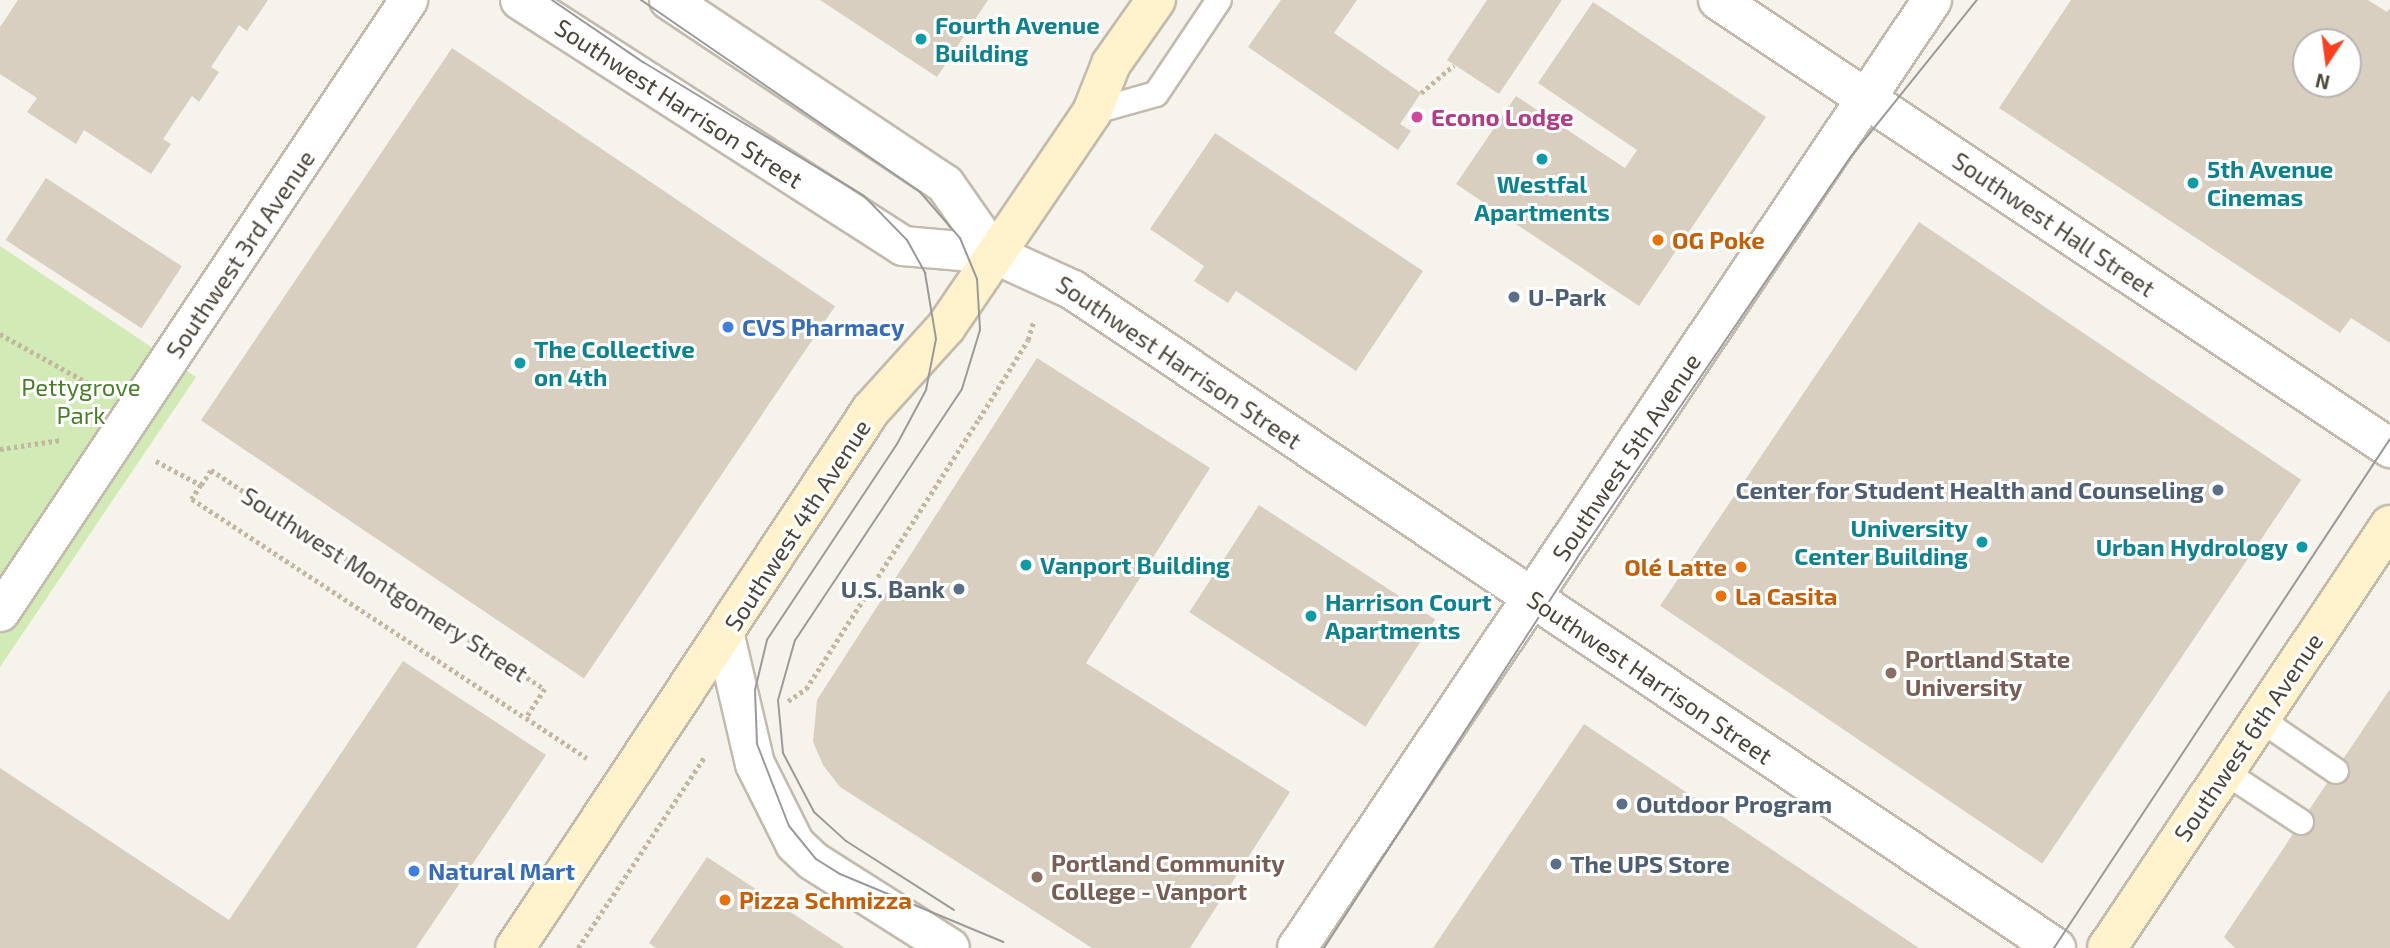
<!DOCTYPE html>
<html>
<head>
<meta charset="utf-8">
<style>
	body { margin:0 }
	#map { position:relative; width:2390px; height:948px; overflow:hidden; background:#f6f3ec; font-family:"Exo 2",sans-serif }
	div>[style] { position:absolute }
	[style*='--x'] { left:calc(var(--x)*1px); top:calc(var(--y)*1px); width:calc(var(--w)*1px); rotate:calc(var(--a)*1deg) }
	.green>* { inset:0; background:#d2eab5 }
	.building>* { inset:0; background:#d8cfc1; transform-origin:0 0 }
	.path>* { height:4.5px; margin-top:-2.25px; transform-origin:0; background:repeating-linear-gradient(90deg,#c4b79f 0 3.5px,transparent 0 7px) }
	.roads { filter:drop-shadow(2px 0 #c2bbae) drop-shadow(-2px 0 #c2bbae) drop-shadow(0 2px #c2bbae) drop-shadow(0 -2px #c2bbae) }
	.service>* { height:24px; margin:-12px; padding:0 12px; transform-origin:12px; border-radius:12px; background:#fff }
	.pedestrian>* { height:37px; margin:-18.5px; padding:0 18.5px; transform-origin:18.5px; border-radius:18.5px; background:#fff }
	.minor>* { height:38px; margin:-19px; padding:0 19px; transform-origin:19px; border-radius:19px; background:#fff }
	.tertiary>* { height:38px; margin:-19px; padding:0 19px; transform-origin:19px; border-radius:19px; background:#fff }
	.secondary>* { height:38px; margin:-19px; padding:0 19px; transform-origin:19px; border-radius:19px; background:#fff3cd }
	.tram>* { height:2px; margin:-1px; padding:0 1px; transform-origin:1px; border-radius:1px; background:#9a9a9a }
	.dots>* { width:19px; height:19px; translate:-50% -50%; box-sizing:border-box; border:4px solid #fff; border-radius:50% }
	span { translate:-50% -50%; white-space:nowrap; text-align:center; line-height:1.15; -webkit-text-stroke:6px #fff; paint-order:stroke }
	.culture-label { font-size:24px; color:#0d838f; font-weight:700 }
	.left { translate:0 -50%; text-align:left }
	.right { translate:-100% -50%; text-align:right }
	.street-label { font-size:24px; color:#4b4439 }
	.hotel-label { font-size:24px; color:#b23c85; font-weight:700 }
	.food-label { font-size:24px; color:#c56008; font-weight:700 }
	.service-label { font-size:24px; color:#4e5e75; font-weight:700 }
	.shop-label { font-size:24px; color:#366cbe; font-weight:700 }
	.park-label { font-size:24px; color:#4a7f2a }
	.education-label { font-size:24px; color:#785e54; font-weight:700 }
	.north { position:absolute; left:2292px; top:28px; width:70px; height:70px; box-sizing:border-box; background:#fff; border:2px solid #b7b4b0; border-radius:50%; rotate:193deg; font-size:19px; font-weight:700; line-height:28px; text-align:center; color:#4b4439 }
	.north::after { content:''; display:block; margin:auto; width:24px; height:32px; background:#fc3f1d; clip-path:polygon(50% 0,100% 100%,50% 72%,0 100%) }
</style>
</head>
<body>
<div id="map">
	<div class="green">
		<i style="clip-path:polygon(0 246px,196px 377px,0 667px)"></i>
	</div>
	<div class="building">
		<i style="clip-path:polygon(18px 0,268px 0,247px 31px,239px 25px,211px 67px,219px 72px,199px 102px,192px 96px,163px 139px,171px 144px,151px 174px,84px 130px,76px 144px,27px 112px,37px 98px,0 74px,0 27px)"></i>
		<i style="clip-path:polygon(820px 0,988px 0,937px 77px)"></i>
		<i style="clip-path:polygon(1281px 0,1357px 0,1334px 33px,1421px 93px,1400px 124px,1411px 131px,1398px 150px,1248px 47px)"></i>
		<i style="clip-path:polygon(1487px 0,1562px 0,1499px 94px,1447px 60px)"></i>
		<i style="clip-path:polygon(evenodd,2071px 0,2368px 0,2387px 12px,2390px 8px,2390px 343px,2351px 318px,2340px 333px,1999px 108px,2071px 0,2306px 42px,2348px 42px,2348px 84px,2306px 84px,2306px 42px)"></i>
		<i style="clip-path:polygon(1593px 2px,1766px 117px,1639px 306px,1456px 184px,1516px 96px,1625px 168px,1637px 150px,1538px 83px)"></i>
		<i style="left:452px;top:48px;width:462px;height:449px;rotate:34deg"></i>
		<i style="clip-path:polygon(1215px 133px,1423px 271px,1356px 371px,1236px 291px,1228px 303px,1194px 281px,1204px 266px,1150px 229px)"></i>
		<i style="left:46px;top:178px;width:162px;height:74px;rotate:33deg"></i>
		<i style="left:1919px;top:222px;width:461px;height:463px;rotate:34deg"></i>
		<i style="clip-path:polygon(1037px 358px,1210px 468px,1086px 663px,1290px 792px,1190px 948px,1092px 948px,840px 787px,823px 765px,813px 742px,817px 700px)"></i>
		<i style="left:1259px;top:505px;width:210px;height:128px;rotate:33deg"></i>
		<i style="clip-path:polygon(403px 661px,546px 755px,416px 948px,0 948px,0 768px,229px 920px)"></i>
		<i style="clip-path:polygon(2390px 689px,2390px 948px,2235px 948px,2224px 937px)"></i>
		<i style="clip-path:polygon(1584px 724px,1919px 948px,1433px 948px)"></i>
		<i style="clip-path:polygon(707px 857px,845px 948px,656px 948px,649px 943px)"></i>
	</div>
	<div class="path">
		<i style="--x:1421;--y:93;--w:43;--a:-40.3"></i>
		<i style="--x:0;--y:334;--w:111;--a:29.1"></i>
		<i style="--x:0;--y:449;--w:62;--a:-8.4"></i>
		<i style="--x:156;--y:461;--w:51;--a:28.1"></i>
		<i style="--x:201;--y:485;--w:18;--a:-56"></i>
		<i style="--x:211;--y:470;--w:399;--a:33.3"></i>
		<i style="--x:545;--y:689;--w:35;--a:123"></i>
		<i style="--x:526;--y:718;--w:73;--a:33.3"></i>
		<i style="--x:201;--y:485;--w:17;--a:123"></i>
		<i style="--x:192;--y:499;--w:399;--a:33.3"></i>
		<i style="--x:788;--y:701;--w:22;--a:-34"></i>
		<i style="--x:806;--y:689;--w:321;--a:-57.4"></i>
		<i style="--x:979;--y:419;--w:93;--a:-58.2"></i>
		<i style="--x:1028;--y:340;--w:18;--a:-74"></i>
		<i style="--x:578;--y:948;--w:230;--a:-56.5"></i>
	</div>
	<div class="roads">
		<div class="service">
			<i style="--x:1092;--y:112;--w:66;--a:-15.7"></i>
			<i style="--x:1156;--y:94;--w:113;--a:-56.2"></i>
			<i style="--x:2260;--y:719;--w:92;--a:34.4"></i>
			<i style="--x:2225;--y:772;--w:91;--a:33.3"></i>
		</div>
		<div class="pedestrian">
			<i style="--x:0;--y:612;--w:736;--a:-56.31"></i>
		</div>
		<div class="minor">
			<i style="--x:725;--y:636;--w:131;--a:76.8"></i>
			<i style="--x:755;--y:764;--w:89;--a:63.4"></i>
			<i style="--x:795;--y:844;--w:25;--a:43"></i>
			<i style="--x:813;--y:861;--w:162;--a:32.4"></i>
		</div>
		<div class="tertiary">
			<i style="--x:520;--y:0;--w:455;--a:32.7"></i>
			<i style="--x:903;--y:246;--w:91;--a:5"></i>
			<i style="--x:994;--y:254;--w:87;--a:24.5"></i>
			<i style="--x:1073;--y:290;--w:1183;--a:33.8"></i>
			<i style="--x:669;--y:0;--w:332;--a:33.7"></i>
			<i style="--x:945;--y:184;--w:85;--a:55"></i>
			<i style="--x:1718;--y:0;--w:808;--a:33.69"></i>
			<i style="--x:1297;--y:948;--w:1141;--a:-56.18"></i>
		</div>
		<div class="secondary">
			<i style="--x:515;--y:948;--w:645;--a:-56.51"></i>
			<i style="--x:871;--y:410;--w:112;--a:-47.9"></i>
			<i style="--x:946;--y:327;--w:260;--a:-55.8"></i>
			<i style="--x:1092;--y:112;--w:52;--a:-68.4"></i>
			<i style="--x:1111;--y:64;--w:78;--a:-54.9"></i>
			<i style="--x:2107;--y:948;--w:509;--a:-56.22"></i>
		</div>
	</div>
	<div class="tram">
		<i style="--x:552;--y:0;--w:110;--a:34.3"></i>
		<i style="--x:643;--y:62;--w:258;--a:31.2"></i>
		<i style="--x:864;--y:196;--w:62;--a:45.7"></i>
		<i style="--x:907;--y:240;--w:38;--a:61"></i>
		<i style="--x:925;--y:273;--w:67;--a:80.5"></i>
		<i style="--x:936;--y:339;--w:52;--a:101.1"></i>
		<i style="--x:926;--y:390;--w:61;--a:118.2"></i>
		<i style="--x:897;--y:444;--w:235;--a:123.6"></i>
		<i style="--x:767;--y:640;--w:51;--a:103.5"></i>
		<i style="--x:755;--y:690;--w:54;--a:87.9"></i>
		<i style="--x:757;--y:744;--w:88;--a:68.7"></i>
		<i style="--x:789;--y:826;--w:43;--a:50.7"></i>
		<i style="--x:816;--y:859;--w:28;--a:32"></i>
		<i style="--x:840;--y:874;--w:177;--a:22.6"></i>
		<i style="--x:641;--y:0;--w:339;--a:34.5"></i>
		<i style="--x:920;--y:192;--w:61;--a:49"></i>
		<i style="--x:960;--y:238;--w:44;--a:67.5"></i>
		<i style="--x:977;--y:279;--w:51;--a:86.6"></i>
		<i style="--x:980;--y:330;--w:62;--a:107"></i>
		<i style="--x:962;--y:389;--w:301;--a:123.6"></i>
		<i style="--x:795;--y:640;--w:62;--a:105.8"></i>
		<i style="--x:778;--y:700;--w:53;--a:84.6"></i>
		<i style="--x:783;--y:753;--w:67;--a:62.3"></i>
		<i style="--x:814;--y:812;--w:43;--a:42.2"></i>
		<i style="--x:846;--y:841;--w:128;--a:32.6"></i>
		<i style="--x:1324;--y:948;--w:465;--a:-57"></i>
		<i style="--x:1577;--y:558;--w:489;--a:-55.7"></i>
		<i style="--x:1853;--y:154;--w:198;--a:-51.2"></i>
		<i style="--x:2054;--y:948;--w:610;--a:-56.57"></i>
	</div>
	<div class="dots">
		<i style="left:921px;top:39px;background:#0f9aa8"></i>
		<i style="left:1417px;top:117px;background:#d1479c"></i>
		<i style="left:1542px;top:159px;background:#0f9aa8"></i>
		<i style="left:2193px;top:183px;background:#0f9aa8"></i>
		<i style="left:1658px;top:240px;background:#e8710a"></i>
		<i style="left:1514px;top:297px;background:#5c6f8a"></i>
		<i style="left:728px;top:327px;background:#3f7fe0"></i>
		<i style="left:520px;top:363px;background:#0f9aa8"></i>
		<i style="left:2218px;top:490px;background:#5c6f8a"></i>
		<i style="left:1982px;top:542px;background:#0f9aa8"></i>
		<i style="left:2302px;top:547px;background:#0f9aa8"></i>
		<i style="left:1026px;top:565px;background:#0f9aa8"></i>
		<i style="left:1741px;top:567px;background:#e8710a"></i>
		<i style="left:959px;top:589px;background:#5c6f8a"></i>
		<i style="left:1721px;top:596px;background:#e8710a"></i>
		<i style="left:1311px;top:616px;background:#0f9aa8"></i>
		<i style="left:1891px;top:673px;background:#8d6e63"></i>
		<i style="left:1622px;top:804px;background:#5c6f8a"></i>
		<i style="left:1556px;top:864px;background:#5c6f8a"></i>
		<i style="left:414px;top:871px;background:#3f7fe0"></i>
		<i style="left:1037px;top:877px;background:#8d6e63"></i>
		<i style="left:725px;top:900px;background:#e8710a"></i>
	</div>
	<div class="culture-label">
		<span class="left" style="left:935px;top:39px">Fourth Avenue<br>Building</span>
		<span class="left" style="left:2207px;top:183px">5th Avenue<br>Cinemas</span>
		<span style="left:1542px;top:198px">Westfal<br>Apartments</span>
		<span class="left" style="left:534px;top:363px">The Collective<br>on 4th</span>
		<span class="right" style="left:1968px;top:542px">University<br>Center Building</span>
		<span class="right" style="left:2288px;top:547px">Urban Hydrology</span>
		<span class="left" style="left:1040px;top:565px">Vanport Building</span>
		<span class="left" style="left:1325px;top:616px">Harrison Court<br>Apartments</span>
	</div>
	<div class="street-label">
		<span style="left:679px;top:103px;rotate:33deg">Southwest Harrison Street</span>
		<span style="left:2054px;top:224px;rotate:34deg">Southwest Hall Street</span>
		<span style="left:240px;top:254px;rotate:-56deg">Southwest 3rd Avenue</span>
		<span style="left:1179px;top:362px;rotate:34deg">Southwest Harrison Street</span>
		<span style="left:1626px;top:457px;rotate:-56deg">Southwest 5th Avenue</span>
		<span style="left:797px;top:525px;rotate:-57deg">Southwest 4th Avenue</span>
		<span style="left:385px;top:584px;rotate:33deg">Southwest Montgomery Street</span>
		<span style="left:1650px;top:677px;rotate:34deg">Southwest Harrison Street</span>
		<span style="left:2248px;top:737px;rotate:-56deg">Southwest 6th Avenue</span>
	</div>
	<div class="hotel-label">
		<span class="left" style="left:1431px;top:117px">Econo Lodge</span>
	</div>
	<div class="food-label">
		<span class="left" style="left:1672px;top:240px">OG Poke</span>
		<span class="right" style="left:1727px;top:567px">Olé Latte</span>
		<span class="left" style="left:1735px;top:596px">La Casita</span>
		<span class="left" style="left:739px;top:900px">Pizza Schmizza</span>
	</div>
	<div class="service-label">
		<span class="left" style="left:1528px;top:297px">U-Park</span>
		<span class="right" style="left:2204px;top:490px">Center for Student Health and Counseling</span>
		<span class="right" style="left:945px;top:589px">U.S. Bank</span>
		<span class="left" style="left:1636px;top:804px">Outdoor Program</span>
		<span class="left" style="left:1570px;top:864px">The UPS Store</span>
	</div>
	<div class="shop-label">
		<span class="left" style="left:742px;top:327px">CVS Pharmacy</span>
		<span class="left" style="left:428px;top:871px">Natural Mart</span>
	</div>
	<div class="park-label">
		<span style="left:81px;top:401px">Pettygrove<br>Park</span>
	</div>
	<div class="education-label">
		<span class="left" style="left:1905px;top:673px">Portland State<br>University</span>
		<span class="left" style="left:1051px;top:877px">Portland Community<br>College - Vanport</span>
	</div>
	<div class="north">N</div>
</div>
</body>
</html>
